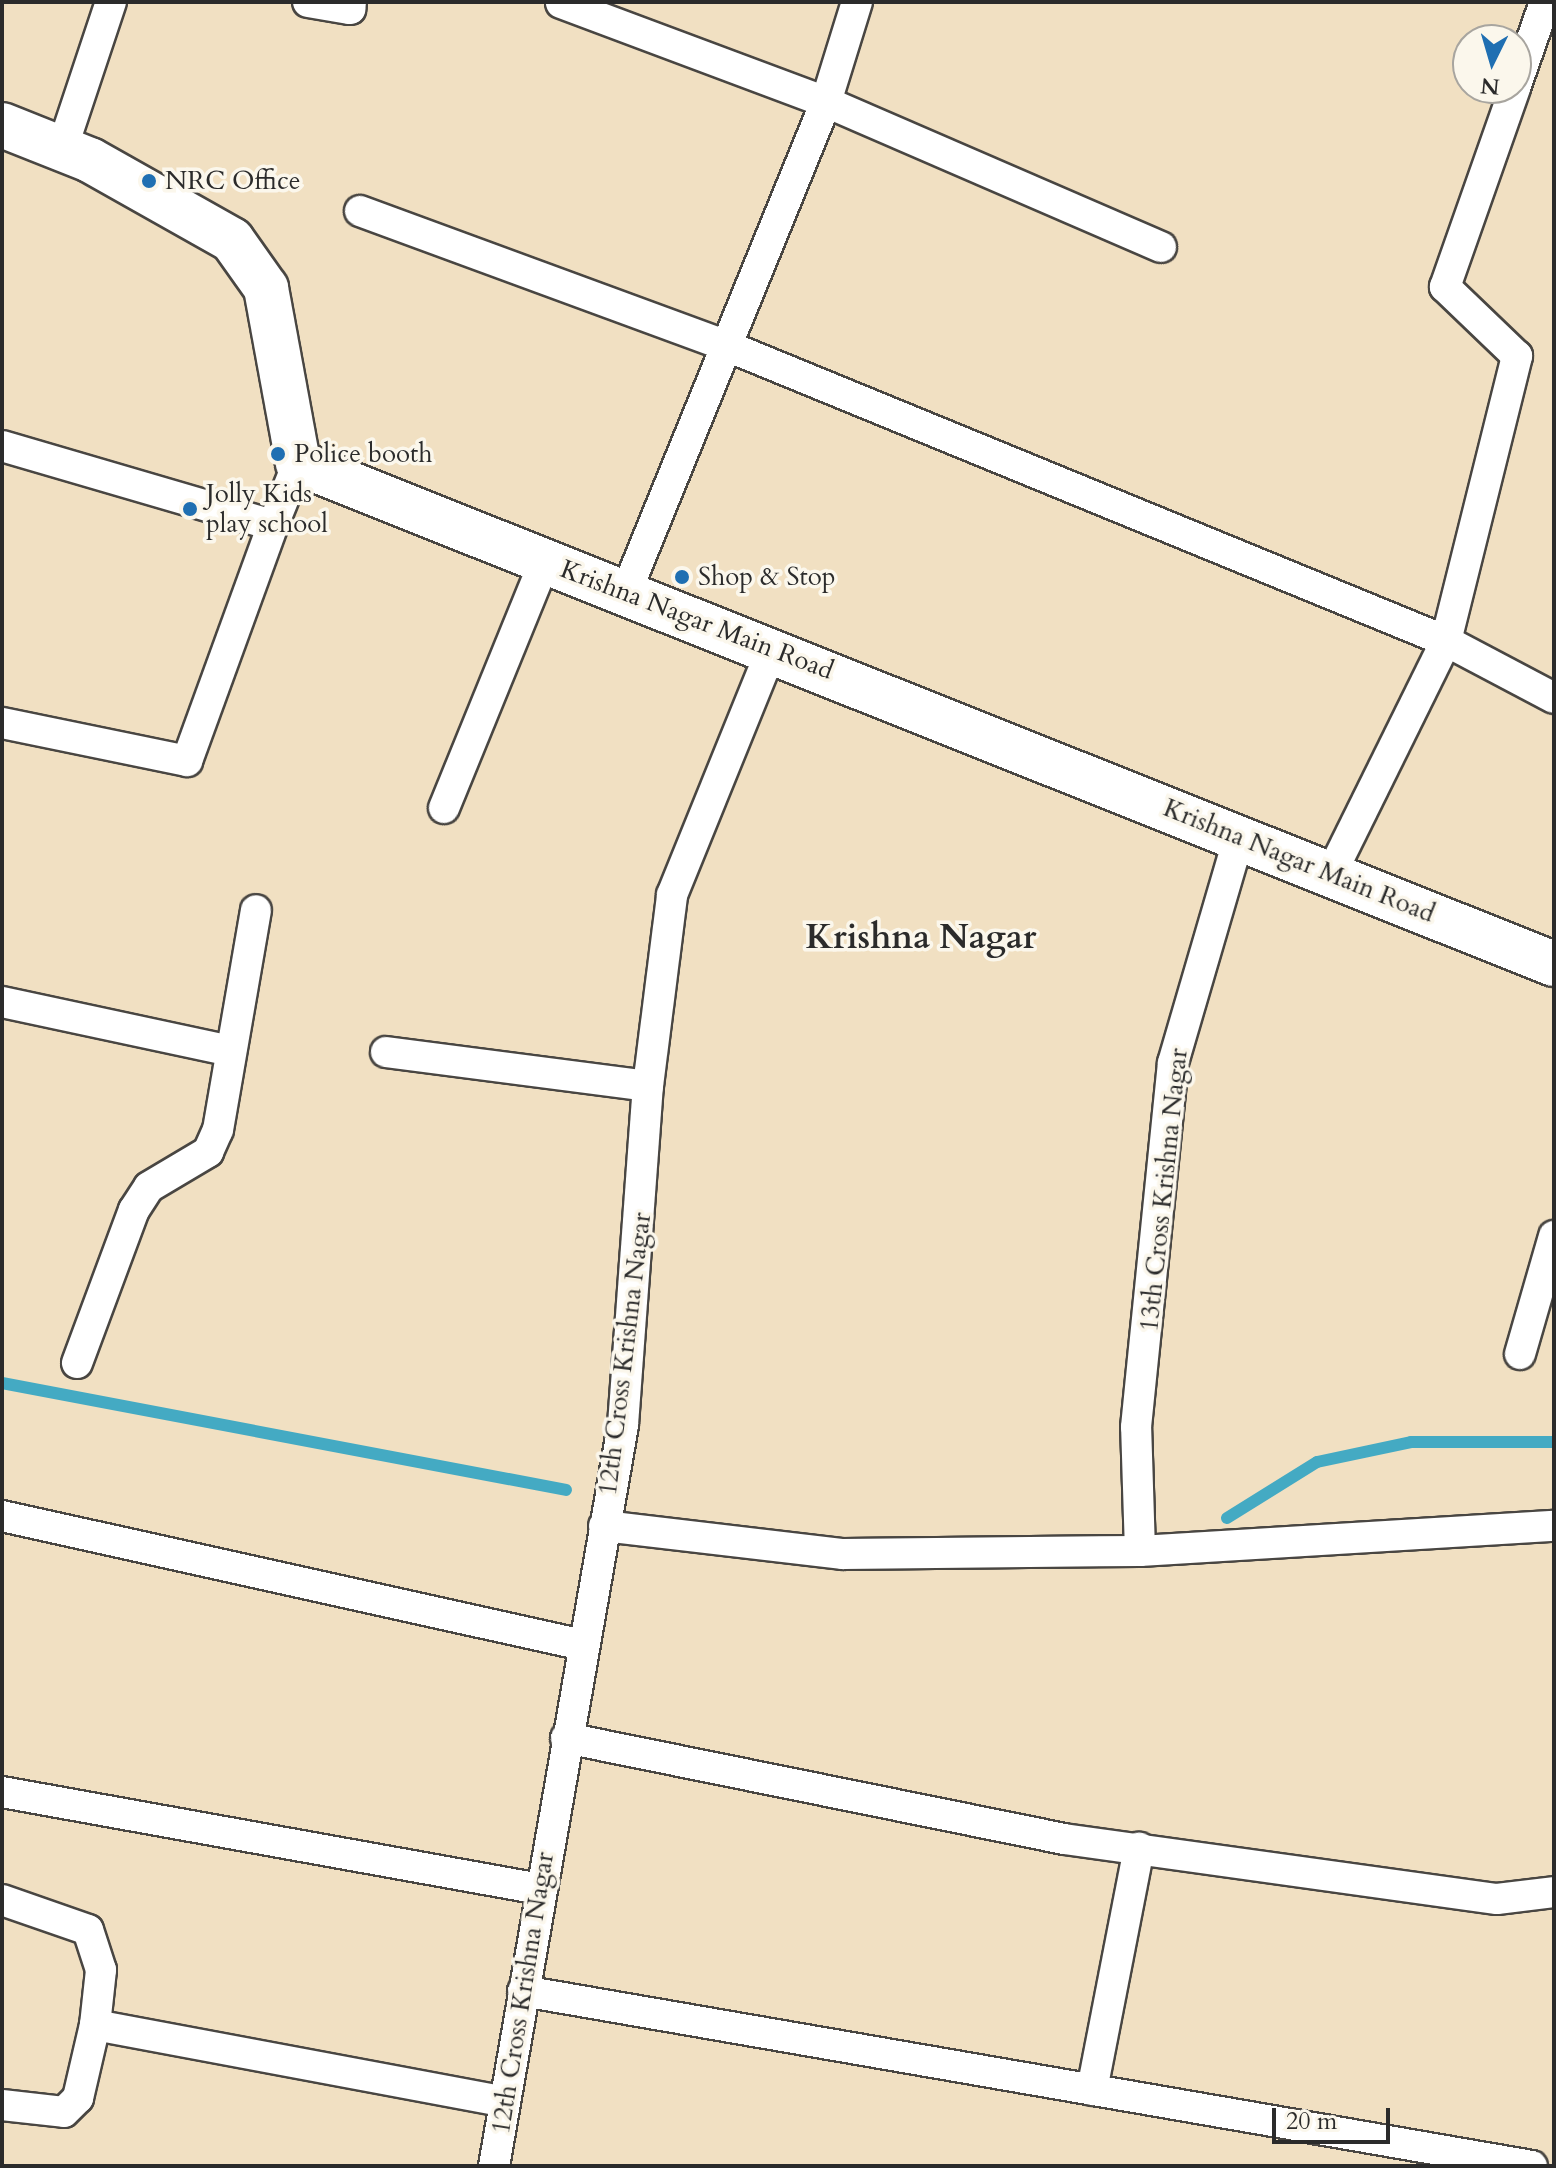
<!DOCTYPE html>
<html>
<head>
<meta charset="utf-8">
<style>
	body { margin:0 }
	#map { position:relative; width:1556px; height:2168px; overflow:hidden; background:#f1e0c2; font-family:Cardo,serif }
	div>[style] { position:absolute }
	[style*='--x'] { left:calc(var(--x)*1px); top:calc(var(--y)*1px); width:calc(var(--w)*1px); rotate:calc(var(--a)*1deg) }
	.stream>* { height:12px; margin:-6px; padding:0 6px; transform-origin:6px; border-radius:6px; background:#44aac3 }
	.roads { filter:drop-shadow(2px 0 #494642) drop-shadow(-2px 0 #494642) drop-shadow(0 2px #494642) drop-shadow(0 -2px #494642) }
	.street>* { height:30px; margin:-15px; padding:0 15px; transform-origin:15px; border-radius:15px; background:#fff }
	.secondary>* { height:44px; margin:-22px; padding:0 22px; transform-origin:22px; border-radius:22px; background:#fff }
	.dots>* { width:22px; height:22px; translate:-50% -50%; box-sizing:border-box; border:4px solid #fbf7ec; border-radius:50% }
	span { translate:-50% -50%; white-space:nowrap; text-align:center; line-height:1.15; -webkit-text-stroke:7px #fbf7ec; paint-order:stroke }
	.poi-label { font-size:26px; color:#2b2b2b }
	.left { translate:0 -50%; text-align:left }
	.street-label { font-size:26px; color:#2b2b2b }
	.district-label { font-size:34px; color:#2b2b2b; font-weight:700 }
	.frame { position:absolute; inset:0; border:4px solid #2b2b2b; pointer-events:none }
	.north { position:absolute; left:1452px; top:24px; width:80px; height:80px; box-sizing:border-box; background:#fbf7ec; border:2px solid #a8a59f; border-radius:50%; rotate:185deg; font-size:22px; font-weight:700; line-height:32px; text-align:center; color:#2b2b2b }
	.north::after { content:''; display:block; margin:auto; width:28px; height:36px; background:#1f6fb2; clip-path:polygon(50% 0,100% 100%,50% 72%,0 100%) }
	.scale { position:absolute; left:1272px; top:2108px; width:118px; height:36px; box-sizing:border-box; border:4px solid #2b2b2b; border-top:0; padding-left:10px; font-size:24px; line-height:28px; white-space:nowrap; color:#2b2b2b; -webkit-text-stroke:6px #fbf7ec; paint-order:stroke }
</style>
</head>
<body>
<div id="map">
	<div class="stream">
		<i style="--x:2;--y:1383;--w:574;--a:10.74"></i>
		<i style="--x:1227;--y:1518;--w:106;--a:-31.9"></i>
		<i style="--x:1317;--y:1462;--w:96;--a:-12"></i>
		<i style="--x:1411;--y:1442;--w:143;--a:0"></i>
	</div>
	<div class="roads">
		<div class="street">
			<i style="--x:308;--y:2;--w:43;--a:9.5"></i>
			<i style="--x:350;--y:9;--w:7;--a:-82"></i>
			<i style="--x:561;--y:3;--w:283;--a:20.5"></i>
			<i style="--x:826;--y:102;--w:105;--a:-72.8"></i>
			<i style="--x:1516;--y:85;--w:88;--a:-70.7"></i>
			<i style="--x:62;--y:149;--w:155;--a:-71.6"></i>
			<i style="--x:360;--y:211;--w:391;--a:20.2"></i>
			<i style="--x:727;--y:346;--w:777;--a:22.31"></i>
			<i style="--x:1446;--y:641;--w:122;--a:27.8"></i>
			<i style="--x:2;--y:446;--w:282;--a:16.3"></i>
			<i style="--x:273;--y:525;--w:67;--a:-68"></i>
			<i style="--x:626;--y:592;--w:529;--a:-67.8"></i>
			<i style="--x:826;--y:102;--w:365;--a:23.4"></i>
			<i style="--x:2;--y:723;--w:189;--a:11.6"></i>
			<i style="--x:187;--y:761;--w:251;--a:-70"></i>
			<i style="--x:444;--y:808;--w:268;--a:-67.8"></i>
			<i style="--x:1331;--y:874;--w:260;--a:-63.7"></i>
			<i style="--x:1446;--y:641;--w:294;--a:-76"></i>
			<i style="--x:1517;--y:356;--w:100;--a:-136.2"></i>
			<i style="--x:1445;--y:287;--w:211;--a:-70.6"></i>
			<i style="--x:2;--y:1002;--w:234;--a:12.1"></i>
			<i style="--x:386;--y:1052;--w:264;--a:7.4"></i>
			<i style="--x:1520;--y:1354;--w:123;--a:-73.9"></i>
			<i style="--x:77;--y:1363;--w:163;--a:-69.6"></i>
			<i style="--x:134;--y:1210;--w:27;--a:-57"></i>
			<i style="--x:149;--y:1187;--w:69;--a:-30.7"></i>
			<i style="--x:208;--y:1152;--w:24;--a:-66"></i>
			<i style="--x:218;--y:1130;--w:223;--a:-80.2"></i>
			<i style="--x:2;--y:1516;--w:595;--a:12.52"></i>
			<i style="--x:604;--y:1526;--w:241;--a:6.7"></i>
			<i style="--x:843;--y:1554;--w:297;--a:-0.6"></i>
			<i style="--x:1140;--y:1551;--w:415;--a:-3.5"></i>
			<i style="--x:1140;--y:1551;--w:124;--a:-91.8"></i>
			<i style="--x:1136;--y:1427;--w:366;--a:-84.2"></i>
			<i style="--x:1173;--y:1063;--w:235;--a:-73.7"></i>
			<i style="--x:566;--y:1738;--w:508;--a:11.46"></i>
			<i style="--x:1064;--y:1839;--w:437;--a:7.9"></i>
			<i style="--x:1497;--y:1899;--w:57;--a:-7"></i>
			<i style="--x:2;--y:1792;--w:547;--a:10.22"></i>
			<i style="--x:2;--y:1900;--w:91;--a:19.2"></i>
			<i style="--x:88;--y:1930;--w:42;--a:72"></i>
			<i style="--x:101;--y:1970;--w:55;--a:96.2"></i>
			<i style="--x:523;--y:1991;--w:1024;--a:9.84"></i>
			<i style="--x:1092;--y:2090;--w:247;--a:-79"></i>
			<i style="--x:2;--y:2105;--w:62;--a:6.4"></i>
			<i style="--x:64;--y:2112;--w:20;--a:-45"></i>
			<i style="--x:78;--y:2098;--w:75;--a:-76.9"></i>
			<i style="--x:95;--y:2025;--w:417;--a:10.6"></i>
			<i style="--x:494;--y:2166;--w:752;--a:-80.12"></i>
			<i style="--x:623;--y:1425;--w:340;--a:-85.8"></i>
			<i style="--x:648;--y:1086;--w:193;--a:-82.8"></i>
			<i style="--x:672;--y:895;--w:266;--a:-67.9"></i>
		</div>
		<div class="secondary">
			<i style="--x:2;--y:125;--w:95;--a:21.7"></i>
			<i style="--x:90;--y:160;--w:163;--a:29.4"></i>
			<i style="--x:232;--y:240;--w:59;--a:54.7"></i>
			<i style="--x:266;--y:288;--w:178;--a:79.6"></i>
			<i style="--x:298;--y:463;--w:1352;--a:21.75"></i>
		</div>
	</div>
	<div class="dots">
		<i style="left:149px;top:181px;background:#1f6fb2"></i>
		<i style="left:278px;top:454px;background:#1f6fb2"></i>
		<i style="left:190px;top:509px;background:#1f6fb2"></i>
		<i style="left:682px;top:577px;background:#1f6fb2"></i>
	</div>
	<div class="poi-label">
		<span class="left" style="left:165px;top:181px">NRC Office</span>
		<span class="left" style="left:294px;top:454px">Police booth</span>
		<span class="left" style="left:206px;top:509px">Jolly Kids<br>play school</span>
		<span class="left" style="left:698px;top:577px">Shop &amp; Stop</span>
	</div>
	<div class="street-label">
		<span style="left:697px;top:620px;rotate:21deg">Krishna Nagar Main Road</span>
		<span style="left:1299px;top:861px;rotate:22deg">Krishna Nagar Main Road</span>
		<span style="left:1164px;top:1190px;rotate:-84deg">13th Cross Krishna Nagar</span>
		<span style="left:625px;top:1354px;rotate:-83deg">12th Cross Krishna Nagar</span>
		<span style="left:523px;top:1993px;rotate:-81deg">12th Cross Krishna Nagar</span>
	</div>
	<div class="district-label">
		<span style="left:921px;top:938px">Krishna Nagar</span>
	</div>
	<div class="frame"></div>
	<div class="north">N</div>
	<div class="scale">20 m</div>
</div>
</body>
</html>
